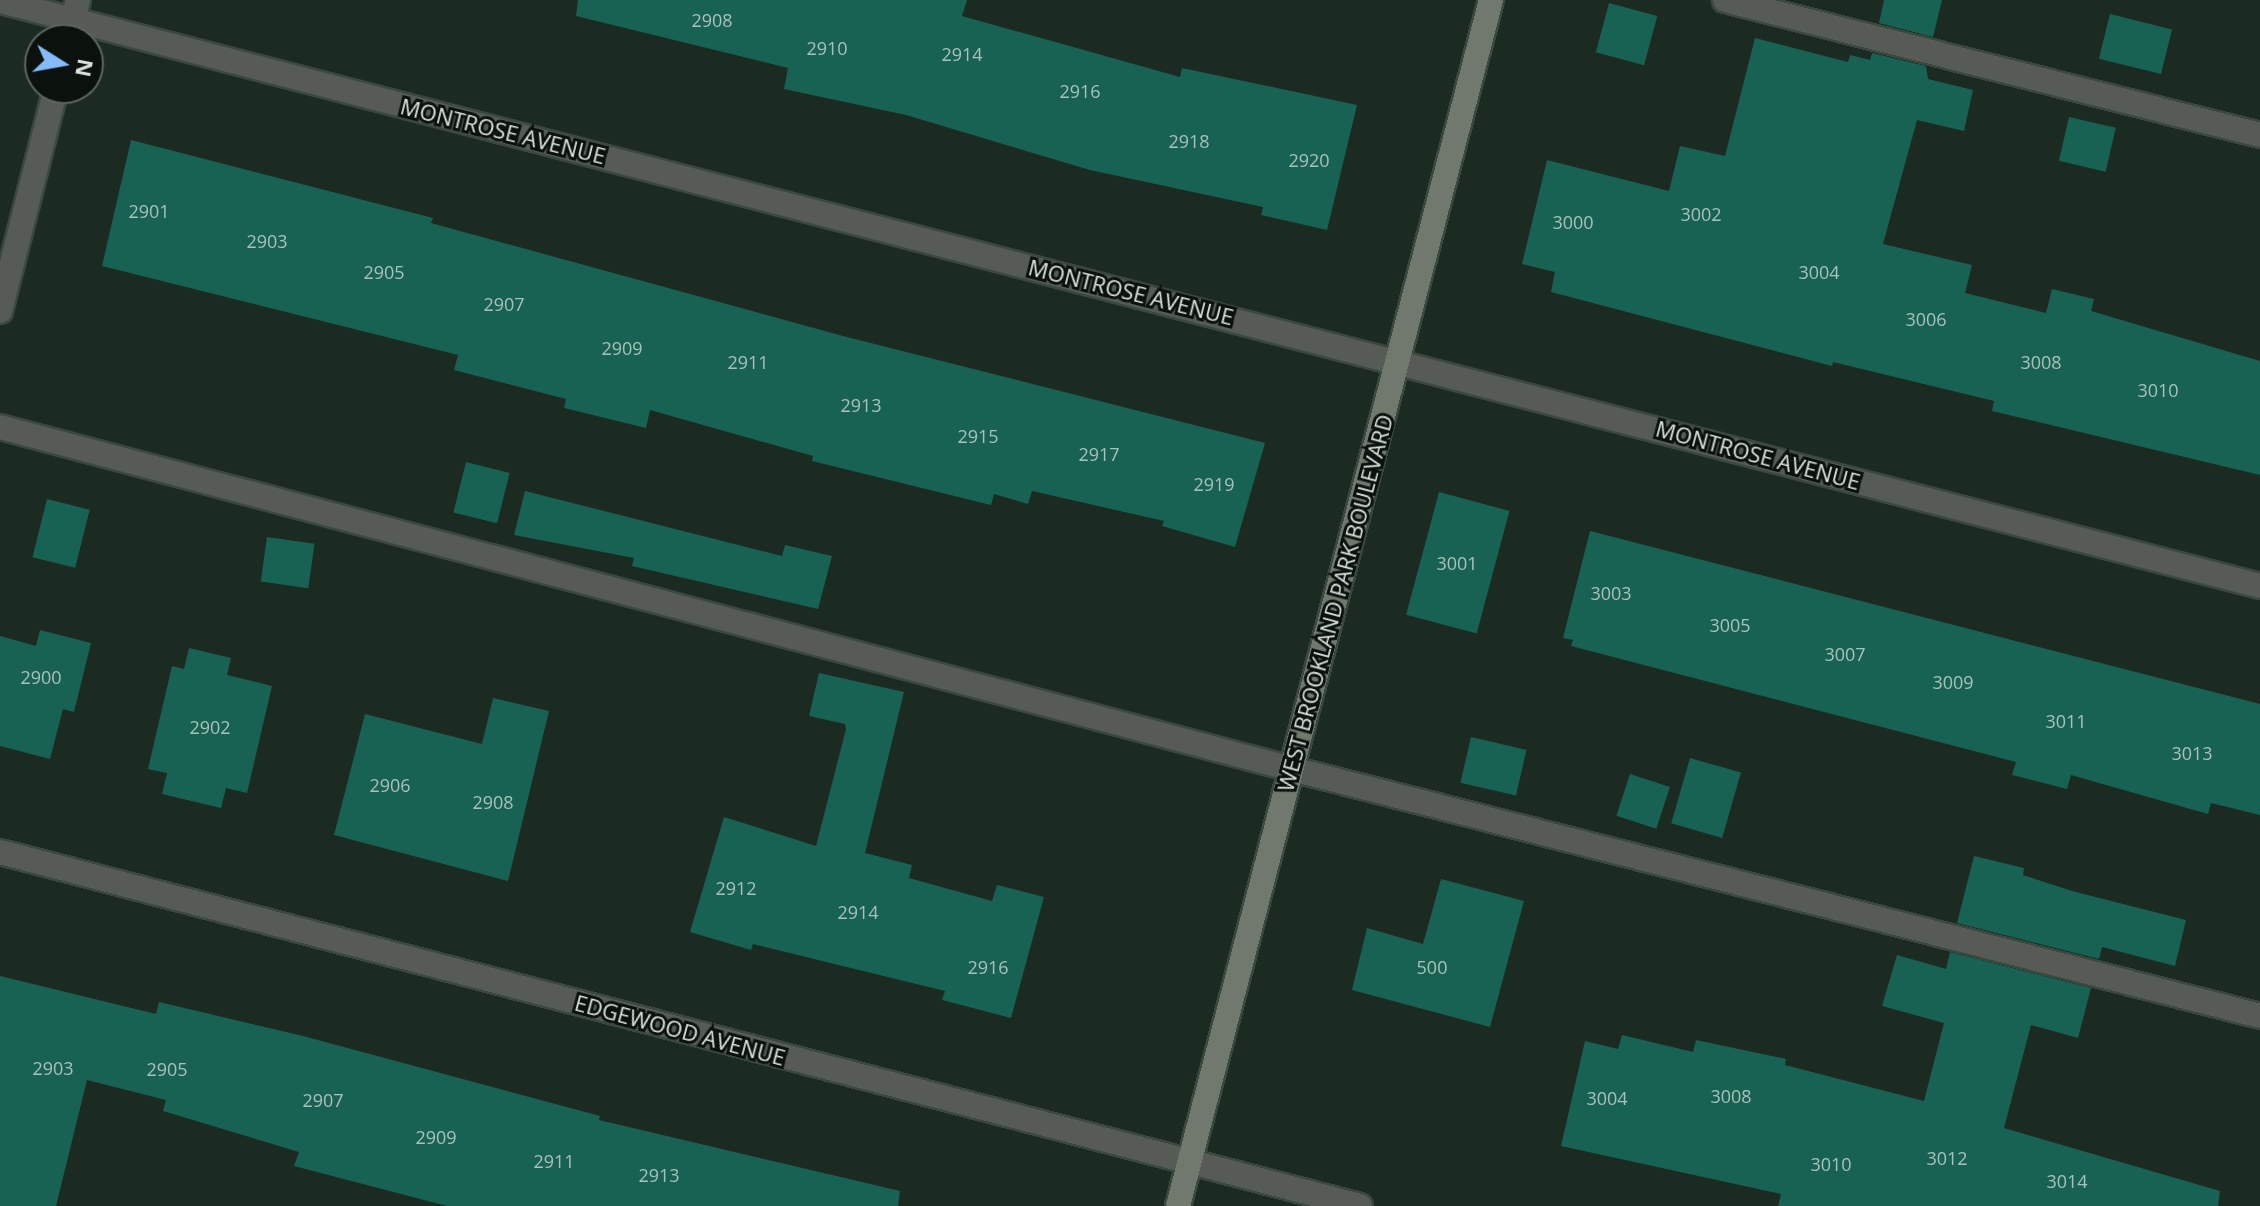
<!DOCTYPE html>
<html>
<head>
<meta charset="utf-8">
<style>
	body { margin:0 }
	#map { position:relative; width:2260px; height:1206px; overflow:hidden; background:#1c2b22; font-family:"Open Sans",sans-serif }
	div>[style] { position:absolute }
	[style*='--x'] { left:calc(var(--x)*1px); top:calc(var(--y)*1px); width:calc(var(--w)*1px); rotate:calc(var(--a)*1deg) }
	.building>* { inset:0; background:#186253; transform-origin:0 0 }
	.roads { filter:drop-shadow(2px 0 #3a4840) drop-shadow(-2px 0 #3a4840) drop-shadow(0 2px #3a4840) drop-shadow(0 -2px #3a4840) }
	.lane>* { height:24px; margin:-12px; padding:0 12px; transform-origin:12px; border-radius:12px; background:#565b55 }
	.street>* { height:24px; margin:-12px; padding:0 12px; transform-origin:12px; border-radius:12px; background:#565b55 }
	.secondary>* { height:24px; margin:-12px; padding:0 12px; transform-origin:12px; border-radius:12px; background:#71796f }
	span { translate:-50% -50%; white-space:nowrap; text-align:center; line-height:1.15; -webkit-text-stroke:6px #0b110d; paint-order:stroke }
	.number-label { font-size:18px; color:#a8c1b9 }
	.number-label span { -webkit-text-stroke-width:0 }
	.street-label { font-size:22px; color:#d8e1db }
	.north { position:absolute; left:24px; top:24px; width:80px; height:80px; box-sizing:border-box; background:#0b110d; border:2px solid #5d645f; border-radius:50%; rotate:101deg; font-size:22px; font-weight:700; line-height:32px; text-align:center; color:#d8e1db }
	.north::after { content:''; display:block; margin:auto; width:28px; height:36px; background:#86bbfb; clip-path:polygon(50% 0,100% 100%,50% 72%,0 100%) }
</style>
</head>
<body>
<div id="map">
	<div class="building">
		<i style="clip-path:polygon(578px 0,967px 0,962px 16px,1180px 77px,1182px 68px,1357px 105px,1327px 230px,1261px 215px,1263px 207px,1090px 170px,906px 115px,784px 89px,788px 68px,576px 16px)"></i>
		<i style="clip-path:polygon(1884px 0,1942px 0,1933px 37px,1879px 23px)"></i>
		<i style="left:1609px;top:3px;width:50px;height:51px;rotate:15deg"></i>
		<i style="left:2110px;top:14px;width:64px;height:46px;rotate:14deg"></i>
		<i style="clip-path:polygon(1755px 38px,1848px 62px,1850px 55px,1870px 60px,1872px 53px,1926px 66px,1928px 79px,1973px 90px,1964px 131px,1917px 120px,1883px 244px,1972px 265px,1965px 293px,2046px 313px,2052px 289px,2094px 299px,2091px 311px,2260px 361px,2260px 475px,1992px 411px,1994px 401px,1833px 362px,1832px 366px,1551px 292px,1555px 272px,1522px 264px,1547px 160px,1669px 191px,1680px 146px,1725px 156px)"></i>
		<i style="left:2069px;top:117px;width:48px;height:45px;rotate:13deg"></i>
		<i style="clip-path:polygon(131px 140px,433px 218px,431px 223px,843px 336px,1265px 443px,1235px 547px,1162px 526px,1164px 521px,1032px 491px,1028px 504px,994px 494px,991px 505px,812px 461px,813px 456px,650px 410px,646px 428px,564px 408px,566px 399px,454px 370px,458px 355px,102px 266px)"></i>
		<i style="left:466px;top:462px;width:45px;height:52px;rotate:14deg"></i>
		<i style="clip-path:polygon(525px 491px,782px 556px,785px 545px,832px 556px,818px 609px,632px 566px,634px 558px,514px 535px)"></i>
		<i style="left:1439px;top:492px;width:73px;height:127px;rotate:15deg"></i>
		<i style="left:47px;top:499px;width:44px;height:60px;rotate:14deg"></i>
		<i style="clip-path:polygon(1590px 531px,2260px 704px,2260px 815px,2211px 803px,2208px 814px,2071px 775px,2067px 789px,2012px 775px,2016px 762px,1571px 646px,1573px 640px,1563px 638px)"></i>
		<i style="left:267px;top:537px;width:48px;height:45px;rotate:8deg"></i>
		<i style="clip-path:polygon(40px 630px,91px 643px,74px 712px,63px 709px,50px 759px,0 746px,0 636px,36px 646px)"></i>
		<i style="clip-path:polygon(189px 648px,231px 658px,227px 675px,272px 686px,247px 793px,226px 788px,221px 808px,162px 794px,167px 773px,148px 769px,172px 666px,184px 669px)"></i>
		<i style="clip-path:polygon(819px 673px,904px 692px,865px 853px,912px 865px,909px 878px,992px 901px,997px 885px,1044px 897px,1011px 1018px,942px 1000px,945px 991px,753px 944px,751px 950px,690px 932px,724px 817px,816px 846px,846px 729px,845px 724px,809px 716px)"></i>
		<i style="clip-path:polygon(493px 698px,549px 711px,508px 881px,334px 835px,365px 714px,482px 744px)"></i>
		<i style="left:1471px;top:737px;width:57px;height:47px;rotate:13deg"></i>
		<i style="left:1690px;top:758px;width:53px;height:68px;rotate:16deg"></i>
		<i style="left:1630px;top:774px;width:42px;height:44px;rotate:18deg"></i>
		<i style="clip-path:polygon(1974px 856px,2024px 868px,2023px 875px,2072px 891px,2186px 920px,2175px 966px,2102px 947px,2099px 959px,1957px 923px)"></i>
		<i style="clip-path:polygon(1441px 879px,1524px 901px,1490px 1027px,1352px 990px,1367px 928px,1423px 944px)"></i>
		<i style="clip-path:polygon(1950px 952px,2091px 988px,2078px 1038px,2031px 1025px,2004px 1128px,2220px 1191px,2218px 1206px,1778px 1206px,1781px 1194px,1561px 1146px,1585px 1041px,1618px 1049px,1622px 1035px,1693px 1052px,1696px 1040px,1786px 1059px,1785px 1065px,1924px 1101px,1944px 1023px,1882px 1006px,1897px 955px,1946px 969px)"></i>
		<i style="clip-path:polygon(0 976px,156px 1014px,159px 1002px,303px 1036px,600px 1116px,599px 1120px,900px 1191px,898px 1206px,447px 1206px,294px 1166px,299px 1152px,163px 1111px,166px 1100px,87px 1080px,56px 1206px,0 1206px)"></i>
	</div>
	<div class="roads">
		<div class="lane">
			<i style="--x:1725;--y:0;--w:552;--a:14.16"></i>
			<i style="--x:0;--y:427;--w:1336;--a:14.83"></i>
			<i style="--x:1292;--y:769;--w:999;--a:14.31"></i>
		</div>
		<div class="street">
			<i style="--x:0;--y:1;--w:2334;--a:14.51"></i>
			<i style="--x:68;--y:40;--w:41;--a:-76"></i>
			<i style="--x:0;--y:311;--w:230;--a:-75.9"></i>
			<i style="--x:0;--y:852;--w:1405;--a:14.59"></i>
		</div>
		<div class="secondary">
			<i style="--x:1178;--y:1206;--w:1246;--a:-75.45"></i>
		</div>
	</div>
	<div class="number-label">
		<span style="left:712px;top:20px">2908</span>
		<span style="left:827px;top:48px">2910</span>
		<span style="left:962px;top:54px">2914</span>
		<span style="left:1080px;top:91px">2916</span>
		<span style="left:1189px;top:141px">2918</span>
		<span style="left:1309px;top:160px">2920</span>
		<span style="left:149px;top:211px">2901</span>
		<span style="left:1701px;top:214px">3002</span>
		<span style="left:1573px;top:222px">3000</span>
		<span style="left:267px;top:241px">2903</span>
		<span style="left:384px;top:272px">2905</span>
		<span style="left:1819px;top:272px">3004</span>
		<span style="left:504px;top:304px">2907</span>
		<span style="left:1926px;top:319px">3006</span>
		<span style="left:622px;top:348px">2909</span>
		<span style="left:748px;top:362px">2911</span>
		<span style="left:2041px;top:362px">3008</span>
		<span style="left:2158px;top:390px">3010</span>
		<span style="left:861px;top:405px">2913</span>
		<span style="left:978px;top:436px">2915</span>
		<span style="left:1099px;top:454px">2917</span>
		<span style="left:1214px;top:484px">2919</span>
		<span style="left:1457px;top:563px">3001</span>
		<span style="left:1611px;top:593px">3003</span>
		<span style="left:1730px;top:625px">3005</span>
		<span style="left:1845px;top:654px">3007</span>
		<span style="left:41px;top:677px">2900</span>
		<span style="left:1953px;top:682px">3009</span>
		<span style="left:2066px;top:721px">3011</span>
		<span style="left:210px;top:727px">2902</span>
		<span style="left:2192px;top:753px">3013</span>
		<span style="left:390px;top:785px">2906</span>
		<span style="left:493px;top:802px">2908</span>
		<span style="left:736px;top:888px">2912</span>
		<span style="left:858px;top:912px">2914</span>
		<span style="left:988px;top:967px">2916</span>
		<span style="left:1432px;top:967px">500</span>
		<span style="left:53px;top:1068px">2903</span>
		<span style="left:167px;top:1069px">2905</span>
		<span style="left:1731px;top:1096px">3008</span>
		<span style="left:1607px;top:1098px">3004</span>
		<span style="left:323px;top:1100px">2907</span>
		<span style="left:436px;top:1137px">2909</span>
		<span style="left:1947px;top:1158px">3012</span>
		<span style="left:554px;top:1161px">2911</span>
		<span style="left:1831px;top:1164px">3010</span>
		<span style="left:659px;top:1175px">2913</span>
		<span style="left:2067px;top:1181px">3014</span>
	</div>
	<div class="street-label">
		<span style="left:503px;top:131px;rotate:14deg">MONTROSE AVENUE</span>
		<span style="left:1131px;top:292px;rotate:14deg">MONTROSE AVENUE</span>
		<span style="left:1758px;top:455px;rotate:15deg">MONTROSE AVENUE</span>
		<span style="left:1335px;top:603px;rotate:-75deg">WEST BROOKLAND PARK BOULEVARD</span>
		<span style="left:680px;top:1030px;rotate:15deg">EDGEWOOD AVENUE</span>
	</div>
	<div class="north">N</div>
</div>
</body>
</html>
